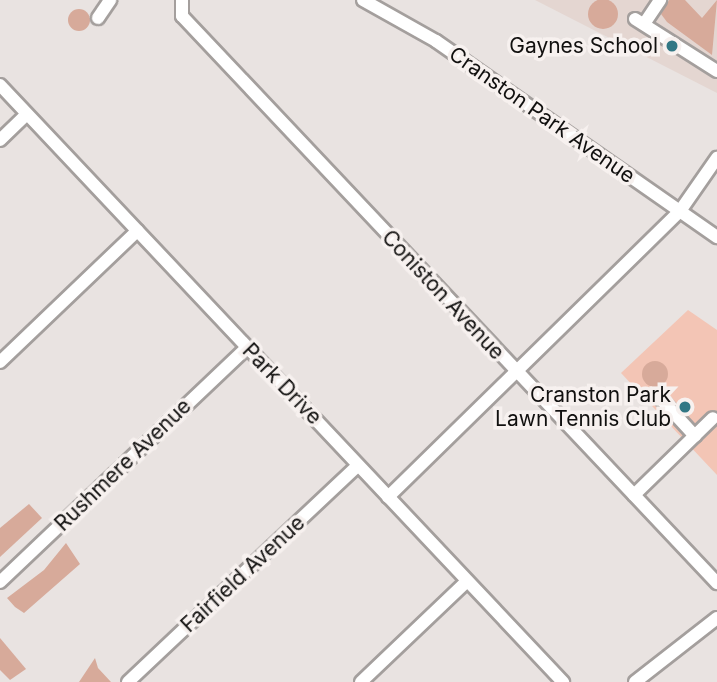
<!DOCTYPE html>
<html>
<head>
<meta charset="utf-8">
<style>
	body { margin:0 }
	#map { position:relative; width:717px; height:682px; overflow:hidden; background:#e9e3e1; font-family:Inter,sans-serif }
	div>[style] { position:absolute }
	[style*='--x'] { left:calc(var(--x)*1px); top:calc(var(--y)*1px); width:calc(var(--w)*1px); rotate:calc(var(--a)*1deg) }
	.built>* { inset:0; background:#e4d6d1 }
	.green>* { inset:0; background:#f3c5b5 }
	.building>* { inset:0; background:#d7aa9a }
	.round { border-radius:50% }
	.roads { filter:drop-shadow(2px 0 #a49f9d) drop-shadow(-2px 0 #a49f9d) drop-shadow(0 2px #a49f9d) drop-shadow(0 -2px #a49f9d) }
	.minor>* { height:12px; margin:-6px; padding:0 6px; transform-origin:6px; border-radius:6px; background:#fff }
	.dots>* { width:19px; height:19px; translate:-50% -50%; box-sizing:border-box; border:4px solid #f7f1ef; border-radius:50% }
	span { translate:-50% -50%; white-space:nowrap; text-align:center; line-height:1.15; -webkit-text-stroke:7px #f7f1ef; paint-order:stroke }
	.poi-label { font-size:21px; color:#11100f }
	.right { translate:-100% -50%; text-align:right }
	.street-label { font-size:21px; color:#11100f }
</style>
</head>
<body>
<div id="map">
	<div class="built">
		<i style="clip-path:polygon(535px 0,717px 0,717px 93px)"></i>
	</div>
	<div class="green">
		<i style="clip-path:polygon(688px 310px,717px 330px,717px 475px,621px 373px)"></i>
	</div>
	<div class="building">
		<i class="round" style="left:588px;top:-1px;width:30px;height:30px"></i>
		<i style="clip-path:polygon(669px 0,685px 0,702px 18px,717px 0,712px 55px,667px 22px,661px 14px)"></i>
		<i class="round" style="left:68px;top:9px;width:22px;height:22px"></i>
		<i class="round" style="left:642px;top:361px;width:26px;height:26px"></i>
		<i style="clip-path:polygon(29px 504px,42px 518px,0 557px,0 528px)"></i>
		<i style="clip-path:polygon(66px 543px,80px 564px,24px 613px,15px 607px,7px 598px,44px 570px)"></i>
		<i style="clip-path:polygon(0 638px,26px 669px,10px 680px,0 670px)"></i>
		<i style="clip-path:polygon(95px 658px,98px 668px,111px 682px,79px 682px)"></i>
	</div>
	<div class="roads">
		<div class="minor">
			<i style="--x:182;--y:0;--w:16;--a:90"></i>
			<i style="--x:182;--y:16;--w:780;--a:46.66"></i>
			<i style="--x:363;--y:0;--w:84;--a:29.3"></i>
			<i style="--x:436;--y:41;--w:343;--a:34.9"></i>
			<i style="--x:98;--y:18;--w:22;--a:-56"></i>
			<i style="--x:635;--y:19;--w:97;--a:32.4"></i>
			<i style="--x:644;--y:24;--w:29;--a:-56"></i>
			<i style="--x:0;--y:85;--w:821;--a:46.68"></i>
			<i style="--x:0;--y:140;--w:37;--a:-44"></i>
			<i style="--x:0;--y:362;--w:190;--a:-43.7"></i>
			<i style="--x:659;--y:397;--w:53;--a:47.3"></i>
			<i style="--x:634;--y:495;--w:110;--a:-44.3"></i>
			<i style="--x:388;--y:497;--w:409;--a:-44.4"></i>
			<i style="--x:680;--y:211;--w:65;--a:-55.1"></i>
			<i style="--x:0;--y:582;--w:340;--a:-43.5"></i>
			<i style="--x:128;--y:682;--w:316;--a:-43.3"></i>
			<i style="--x:361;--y:682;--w:146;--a:-43.6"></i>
			<i style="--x:635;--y:682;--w:104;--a:-38"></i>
		</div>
	</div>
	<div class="dots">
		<i style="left:672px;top:46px;background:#317784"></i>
		<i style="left:685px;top:407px;background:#317784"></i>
	</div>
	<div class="poi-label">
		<span class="right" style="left:658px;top:46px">Gaynes School</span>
		<span class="right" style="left:671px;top:407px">Cranston Park<br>Lawn Tennis Club</span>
	</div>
	<div class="street-label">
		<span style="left:542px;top:115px;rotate:35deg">Cranston Park Avenue</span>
		<span style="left:443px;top:295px;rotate:47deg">Coniston Avenue</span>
		<span style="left:282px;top:384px;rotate:46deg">Park Drive</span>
		<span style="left:123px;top:465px;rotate:-44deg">Rushmere Avenue</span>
		<span style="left:243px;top:574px;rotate:-43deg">Fairfield Avenue</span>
	</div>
</div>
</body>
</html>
